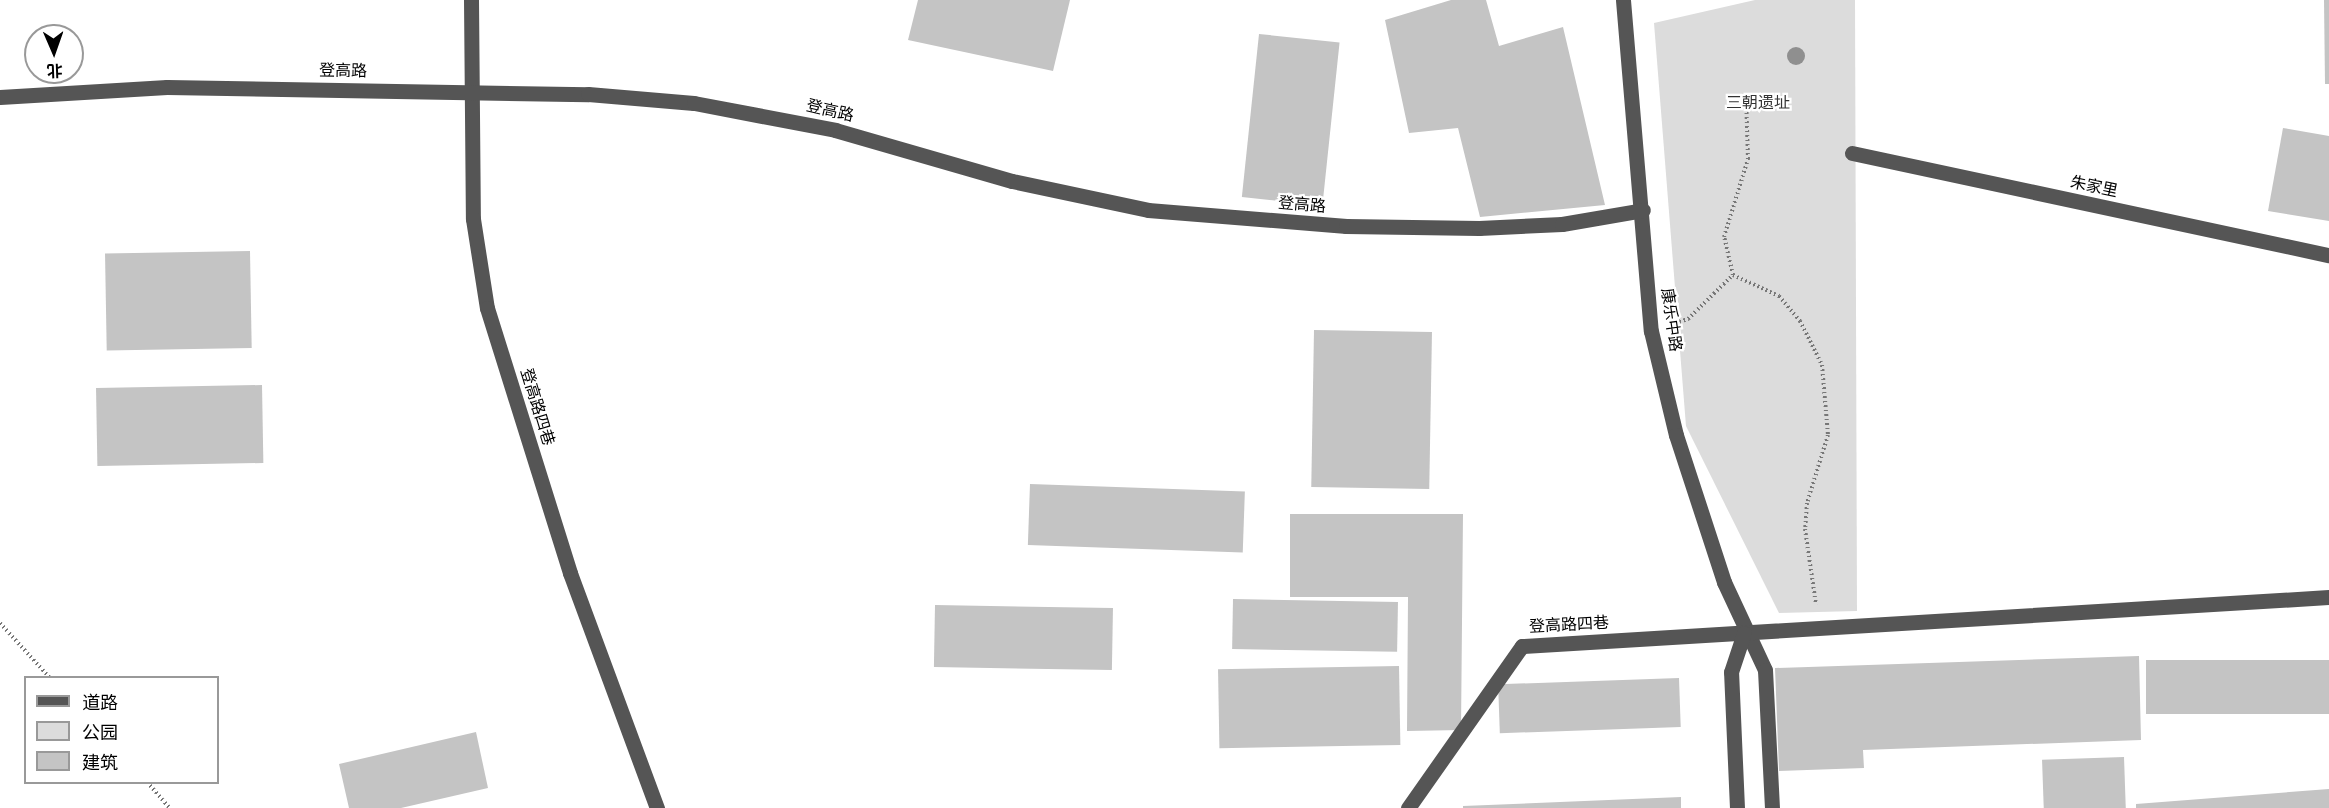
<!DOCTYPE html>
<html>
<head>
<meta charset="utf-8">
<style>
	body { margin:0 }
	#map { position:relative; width:2329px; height:808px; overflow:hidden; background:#fff; font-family:Montserrat,"Noto Sans SC",sans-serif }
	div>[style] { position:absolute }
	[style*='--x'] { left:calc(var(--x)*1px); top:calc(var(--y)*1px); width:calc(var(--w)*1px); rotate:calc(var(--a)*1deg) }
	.green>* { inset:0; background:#dcdcdc }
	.building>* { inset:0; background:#c4c4c4; transform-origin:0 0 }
	.path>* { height:4px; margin-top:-2px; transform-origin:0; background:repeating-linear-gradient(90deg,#777 0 1.5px,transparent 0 4.5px) }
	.minor>* { height:15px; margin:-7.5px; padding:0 7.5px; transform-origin:7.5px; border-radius:7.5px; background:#555 }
	.trees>* { width:18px; height:18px; margin:-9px; border-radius:50%; background:#8f8f8f }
	span { translate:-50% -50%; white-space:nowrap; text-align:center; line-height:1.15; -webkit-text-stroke:4.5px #fff; paint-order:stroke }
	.street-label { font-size:16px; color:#000 }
	.park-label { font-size:16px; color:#333 }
	.legend { position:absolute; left:24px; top:676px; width:195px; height:108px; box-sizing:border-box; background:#fff; border:2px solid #999; margin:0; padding:8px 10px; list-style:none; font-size:18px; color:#000 }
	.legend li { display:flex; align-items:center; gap:12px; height:30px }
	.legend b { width:30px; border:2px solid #999 }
	.north { position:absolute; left:24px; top:24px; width:60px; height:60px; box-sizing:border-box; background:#fff; border:2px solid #999; border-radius:50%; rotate:178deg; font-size:16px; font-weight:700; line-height:24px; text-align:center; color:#000 }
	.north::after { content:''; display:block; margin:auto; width:21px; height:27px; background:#000; clip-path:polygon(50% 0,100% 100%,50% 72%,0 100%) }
</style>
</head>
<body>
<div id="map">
	<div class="green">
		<i style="clip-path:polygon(1755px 0,1855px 0,1857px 611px,1779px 613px,1686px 426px,1654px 23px)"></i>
	</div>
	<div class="building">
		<i style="clip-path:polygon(918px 0,1070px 0,1053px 71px,908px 40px)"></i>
		<i style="clip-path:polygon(1451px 0,1486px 0,1499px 46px,1563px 27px,1605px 205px,1480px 217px,1458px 128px,1409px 133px,1385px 20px)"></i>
		<i style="clip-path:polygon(2324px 0,2329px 0,2329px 84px,2325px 84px)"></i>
		<i style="left:1259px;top:34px;width:81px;height:164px;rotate:6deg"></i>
		<i style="clip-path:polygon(2283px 128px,2329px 136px,2329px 221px,2268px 211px)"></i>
		<i style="left:250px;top:251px;width:97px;height:145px;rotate:89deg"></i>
		<i style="left:1314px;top:330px;width:118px;height:157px;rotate:1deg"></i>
		<i style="left:262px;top:385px;width:78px;height:166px;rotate:89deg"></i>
		<i style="left:1030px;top:484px;width:215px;height:61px;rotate:2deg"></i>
		<i style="clip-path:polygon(1290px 514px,1463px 514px,1461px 730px,1407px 731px,1408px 597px,1290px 597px)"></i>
		<i style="left:1233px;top:599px;width:165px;height:50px;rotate:1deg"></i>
		<i style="left:935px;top:605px;width:178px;height:62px;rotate:1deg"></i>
		<i style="clip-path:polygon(2139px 656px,2141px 740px,1863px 750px,1864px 768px,1779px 771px,1775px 668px)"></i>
		<i style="left:2329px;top:660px;width:54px;height:183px;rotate:90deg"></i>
		<i style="left:1399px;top:666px;width:79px;height:181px;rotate:89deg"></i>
		<i style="left:1679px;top:678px;width:49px;height:181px;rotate:88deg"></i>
		<i style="clip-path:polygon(476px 732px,488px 788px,401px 808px,349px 808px,339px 764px)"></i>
		<i style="left:2124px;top:757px;width:51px;height:82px;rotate:88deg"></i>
		<i style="clip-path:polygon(2329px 789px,2329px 808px,2136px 808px,2136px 804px)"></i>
		<i style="clip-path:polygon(1681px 797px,1681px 808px,1463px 808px,1463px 806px)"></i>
	</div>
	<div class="path">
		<i style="--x:1733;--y:275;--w:51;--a:24.5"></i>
		<i style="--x:1779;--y:296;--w:33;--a:50"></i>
		<i style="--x:1800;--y:321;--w:49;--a:63.4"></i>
		<i style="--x:1822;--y:365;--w:70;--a:85.1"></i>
		<i style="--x:1828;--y:435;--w:71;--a:107.2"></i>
		<i style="--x:1807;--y:503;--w:26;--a:94"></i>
		<i style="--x:1805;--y:529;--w:76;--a:81.7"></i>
		<i style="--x:1675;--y:323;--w:14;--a:-17"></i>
		<i style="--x:1688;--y:319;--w:63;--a:-44.4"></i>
		<i style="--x:1733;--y:275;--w:39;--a:-103"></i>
		<i style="--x:1724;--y:237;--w:82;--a:-72.9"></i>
		<i style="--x:1748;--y:159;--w:62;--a:-91.8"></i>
		<i style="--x:0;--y:623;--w:74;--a:47.7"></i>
		<i style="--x:147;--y:782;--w:35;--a:49"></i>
	</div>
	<div class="minor">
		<i style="--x:471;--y:0;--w:219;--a:89.5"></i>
		<i style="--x:473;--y:219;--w:90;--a:81.1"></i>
		<i style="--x:487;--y:308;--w:278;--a:72.6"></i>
		<i style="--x:570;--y:573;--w:251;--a:69.7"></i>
		<i style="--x:1623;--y:0;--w:332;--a:85.2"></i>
		<i style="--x:1651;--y:331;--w:107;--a:76.5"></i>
		<i style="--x:1676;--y:435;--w:155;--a:71.9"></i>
		<i style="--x:1724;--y:582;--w:97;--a:65"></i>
		<i style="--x:1765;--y:670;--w:138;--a:87.1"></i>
		<i style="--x:0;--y:97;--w:167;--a:-3.4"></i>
		<i style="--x:167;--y:87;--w:421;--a:1"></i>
		<i style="--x:588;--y:94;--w:106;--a:4.9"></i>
		<i style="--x:694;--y:103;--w:144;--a:10.8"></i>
		<i style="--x:835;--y:130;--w:184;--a:16.1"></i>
		<i style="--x:1012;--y:181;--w:139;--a:12"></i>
		<i style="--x:1148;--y:210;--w:199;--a:4.6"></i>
		<i style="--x:1346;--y:226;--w:133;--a:0.9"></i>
		<i style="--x:1479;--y:228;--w:83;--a:-2.8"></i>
		<i style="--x:1562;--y:224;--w:82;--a:-9.8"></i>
		<i style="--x:1852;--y:153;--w:488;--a:12.1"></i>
		<i style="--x:1408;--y:808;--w:198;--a:-54.9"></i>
		<i style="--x:1522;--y:646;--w:808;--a:-3.47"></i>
		<i style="--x:1737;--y:808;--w:136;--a:-92.5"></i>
		<i style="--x:1731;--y:672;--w:41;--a:-71.6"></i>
	</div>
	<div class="trees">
		<i style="left:1796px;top:56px"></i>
	</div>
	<div class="street-label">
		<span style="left:343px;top:71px;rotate:1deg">登高路</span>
		<span style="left:830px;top:111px;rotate:13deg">登高路</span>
		<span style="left:2094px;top:187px;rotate:12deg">朱家里</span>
		<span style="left:1302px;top:205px;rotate:5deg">登高路</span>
		<span style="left:1671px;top:320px;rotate:82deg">康乐中路</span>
		<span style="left:537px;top:407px;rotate:73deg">登高路四巷</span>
		<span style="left:1569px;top:625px;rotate:-3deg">登高路四巷</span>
	</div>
	<div class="park-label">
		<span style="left:1758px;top:103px">三朝遗址</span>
	</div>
	<ul class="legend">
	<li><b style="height:8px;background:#555"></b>道路</li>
	<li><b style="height:16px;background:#dcdcdc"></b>公园</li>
	<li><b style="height:16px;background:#c4c4c4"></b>建筑</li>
	</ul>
	<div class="north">北</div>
</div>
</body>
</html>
